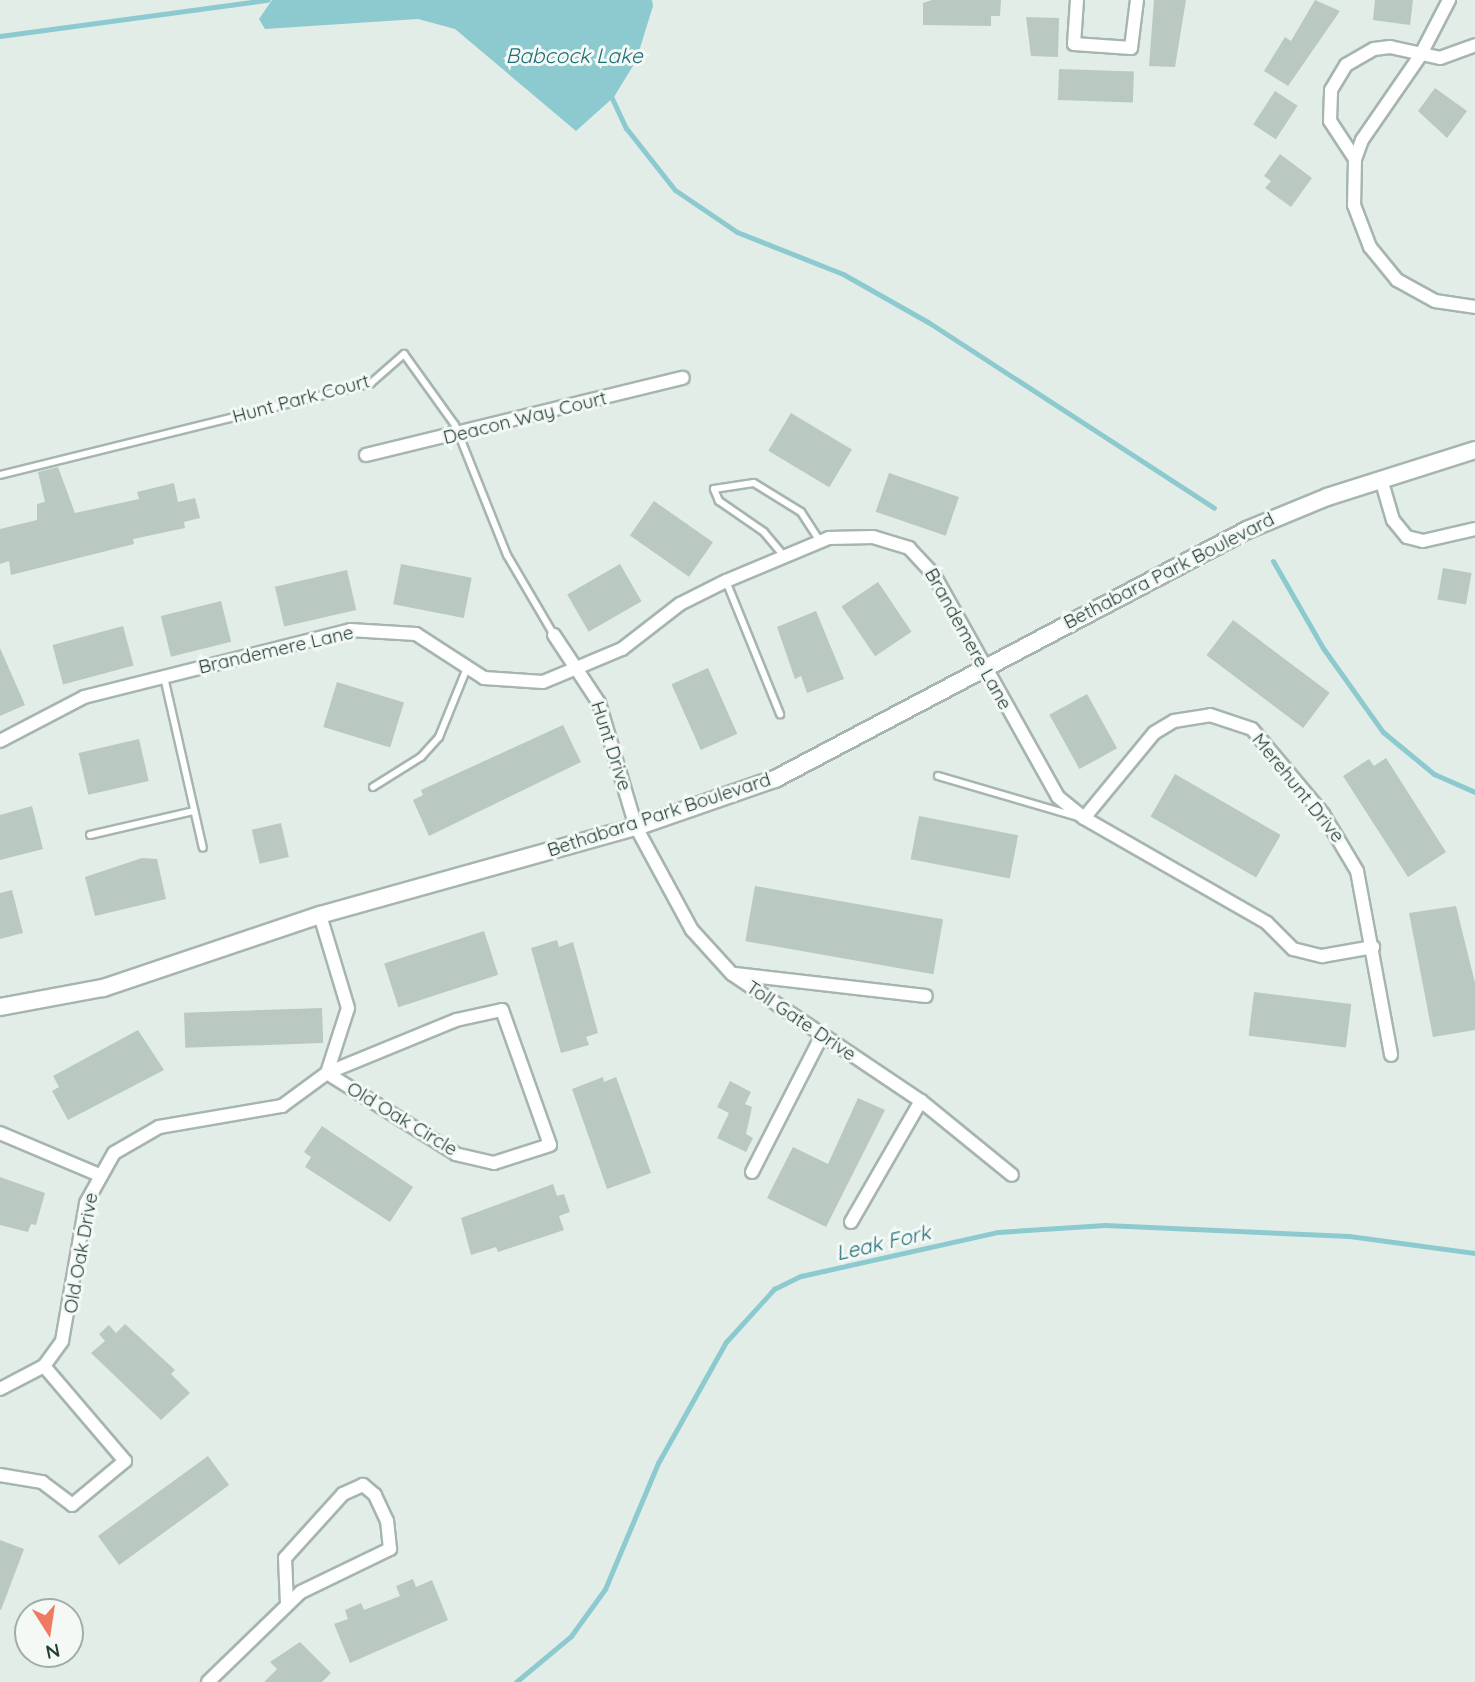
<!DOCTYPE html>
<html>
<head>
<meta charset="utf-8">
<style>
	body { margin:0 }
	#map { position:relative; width:1475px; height:1682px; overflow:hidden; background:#e3ede8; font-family:Quicksand,sans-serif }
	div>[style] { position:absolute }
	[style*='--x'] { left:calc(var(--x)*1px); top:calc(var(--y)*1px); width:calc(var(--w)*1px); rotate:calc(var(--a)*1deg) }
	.water>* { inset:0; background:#8dcad0 }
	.stream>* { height:5px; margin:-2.5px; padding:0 2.5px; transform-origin:2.5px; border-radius:2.5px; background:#8dcad0 }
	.building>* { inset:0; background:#b9c8c1; transform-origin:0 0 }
	.roads { filter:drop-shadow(2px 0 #a6b5af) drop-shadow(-2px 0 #a6b5af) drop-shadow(0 2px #a6b5af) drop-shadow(0 -2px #a6b5af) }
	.service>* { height:6px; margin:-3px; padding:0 3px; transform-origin:3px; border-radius:3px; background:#fff }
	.minor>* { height:12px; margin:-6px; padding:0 6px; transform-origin:6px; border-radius:6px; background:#fff }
	.tertiary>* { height:16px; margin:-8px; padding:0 8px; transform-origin:8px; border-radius:8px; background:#fff }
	span { translate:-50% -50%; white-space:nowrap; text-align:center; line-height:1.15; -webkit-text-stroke:6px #f4f9f6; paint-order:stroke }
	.street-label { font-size:19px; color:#233e35 }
	.water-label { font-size:21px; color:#1e6f79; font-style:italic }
	.north { position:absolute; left:14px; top:1598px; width:70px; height:70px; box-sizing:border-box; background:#f4f9f6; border:2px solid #a0aea9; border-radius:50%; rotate:168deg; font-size:19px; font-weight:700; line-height:28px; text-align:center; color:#233e35 }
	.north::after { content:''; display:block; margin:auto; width:24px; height:32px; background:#ef7a60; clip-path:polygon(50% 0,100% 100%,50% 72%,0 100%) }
</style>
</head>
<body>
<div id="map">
	<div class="water">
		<i style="clip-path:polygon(272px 0,652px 0,653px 6px,636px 61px,614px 97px,576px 131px,455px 29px,418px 19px,265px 29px,259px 19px)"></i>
	</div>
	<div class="stream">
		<i style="--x:0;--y:36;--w:270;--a:-7.7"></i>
		<i style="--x:610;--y:94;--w:38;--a:65"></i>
		<i style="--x:626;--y:128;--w:79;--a:51.7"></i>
		<i style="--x:675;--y:190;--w:75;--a:34.1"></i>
		<i style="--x:737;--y:232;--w:114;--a:21.6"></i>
		<i style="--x:843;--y:274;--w:98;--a:29.5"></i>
		<i style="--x:928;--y:322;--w:341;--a:33"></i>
		<i style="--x:1273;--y:561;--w:100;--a:60.1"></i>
		<i style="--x:1323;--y:648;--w:103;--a:54.5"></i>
		<i style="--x:1383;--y:732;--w:66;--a:39.5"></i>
		<i style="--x:1434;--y:774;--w:45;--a:23.7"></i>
		<i style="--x:516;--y:1682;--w:72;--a:-39.9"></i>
		<i style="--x:571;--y:1636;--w:58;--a:-54.1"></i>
		<i style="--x:605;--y:1589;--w:137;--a:-67.2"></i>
		<i style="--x:658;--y:1463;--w:139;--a:-60.7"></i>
		<i style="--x:726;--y:1342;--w:72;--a:-47.8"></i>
		<i style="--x:774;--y:1289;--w:30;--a:-26"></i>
		<i style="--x:801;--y:1276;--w:202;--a:-12.6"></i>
		<i style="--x:998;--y:1232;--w:107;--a:-3.7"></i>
		<i style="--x:1105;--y:1225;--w:244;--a:2.6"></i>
		<i style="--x:1349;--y:1236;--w:127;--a:7.7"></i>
	</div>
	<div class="building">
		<i style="clip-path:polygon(932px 0,1001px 0,1000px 16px,991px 16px,991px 26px,923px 25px,923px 3px)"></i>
		<i style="clip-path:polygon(1154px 0,1186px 0,1175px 67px,1149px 66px)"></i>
		<i style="clip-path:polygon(1315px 0,1340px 11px,1288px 86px,1264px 71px,1285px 37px,1291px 41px)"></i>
		<i style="clip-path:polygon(1375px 0,1413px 0,1410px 25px,1373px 20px)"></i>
		<i style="clip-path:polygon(1026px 17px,1059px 18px,1058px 57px,1031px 56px)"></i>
		<i style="left:1059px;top:69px;width:75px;height:31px;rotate:2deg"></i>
		<i style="clip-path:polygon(1435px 88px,1467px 111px,1447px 138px,1418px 111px)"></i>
		<i style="left:1275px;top:91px;width:27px;height:40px;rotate:33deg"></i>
		<i style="clip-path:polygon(1280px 154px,1312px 178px,1291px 207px,1265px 188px,1271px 181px,1264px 176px)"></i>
		<i style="left:791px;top:413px;width:71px;height:44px;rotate:31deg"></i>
		<i style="clip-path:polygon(58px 467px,75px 513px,139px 499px,137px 492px,174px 483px,178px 502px,195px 498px,200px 518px,184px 522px,185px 528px,133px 539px,134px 544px,11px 575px,9px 561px,0 564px,0 529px,37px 520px,37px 504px,45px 502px,38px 472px)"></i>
		<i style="left:889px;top:473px;width:74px;height:41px;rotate:19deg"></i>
		<i style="left:654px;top:501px;width:72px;height:42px;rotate:35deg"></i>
		<i style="left:401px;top:564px;width:72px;height:41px;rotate:11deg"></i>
		<i style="left:620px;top:564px;width:43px;height:61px;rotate:60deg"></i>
		<i style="left:1443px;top:568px;width:29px;height:32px;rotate:10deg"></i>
		<i style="left:347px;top:570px;width:41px;height:74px;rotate:77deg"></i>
		<i style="left:878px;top:582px;width:60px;height:44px;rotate:56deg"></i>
		<i style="left:221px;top:601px;width:42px;height:62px;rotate:76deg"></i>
		<i style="clip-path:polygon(816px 611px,844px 679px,807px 693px,801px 676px,795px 679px,777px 627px)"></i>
		<i style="left:1233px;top:620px;width:121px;height:44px;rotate:37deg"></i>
		<i style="left:123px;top:626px;width:41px;height:73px;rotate:75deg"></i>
		<i style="clip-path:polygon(0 648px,25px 705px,0 716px)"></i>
		<i style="left:708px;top:668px;width:72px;height:40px;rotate:66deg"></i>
		<i style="left:337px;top:682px;width:70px;height:47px;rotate:17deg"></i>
		<i style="left:1087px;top:694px;width:62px;height:43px;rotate:61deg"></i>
		<i style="clip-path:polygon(563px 725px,581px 762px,429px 836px,413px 800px,423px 795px,421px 790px)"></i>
		<i style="left:139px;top:739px;width:43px;height:62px;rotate:77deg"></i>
		<i style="clip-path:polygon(1386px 758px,1446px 852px,1408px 877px,1343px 776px,1369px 759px,1374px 766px)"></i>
		<i style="left:1175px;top:774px;width:122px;height:49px;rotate:30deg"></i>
		<i style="clip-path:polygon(32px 806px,43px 849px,0 860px,0 815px)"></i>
		<i style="left:919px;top:816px;width:101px;height:44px;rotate:11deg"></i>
		<i style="left:281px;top:823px;width:35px;height:30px;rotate:77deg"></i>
		<i style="clip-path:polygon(142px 858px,157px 859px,166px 899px,95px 916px,85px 877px)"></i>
		<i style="left:755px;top:886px;width:191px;height:56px;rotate:10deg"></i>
		<i style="clip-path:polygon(12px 890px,23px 933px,0 939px,0 893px)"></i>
		<i style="clip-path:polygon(1456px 906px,1475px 983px,1475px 1030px,1433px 1037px,1409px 913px)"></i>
		<i style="left:484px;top:931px;width:46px;height:105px;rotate:72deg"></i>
		<i style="clip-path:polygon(557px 940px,559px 947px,573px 942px,598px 1033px,586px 1037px,589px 1045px,561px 1053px,531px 948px)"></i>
		<i style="left:1254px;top:992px;width:98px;height:44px;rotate:7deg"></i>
		<i style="left:322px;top:1008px;width:35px;height:138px;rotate:88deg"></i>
		<i style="clip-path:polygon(138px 1030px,164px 1070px,68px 1120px,52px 1091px,59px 1087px,53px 1076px)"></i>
		<i style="clip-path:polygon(603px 1077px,604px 1082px,616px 1077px,651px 1173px,607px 1189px,572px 1089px)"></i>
		<i style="clip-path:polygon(730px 1081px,751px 1092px,745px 1104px,752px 1107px,746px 1134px,753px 1138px,746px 1152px,717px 1138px,729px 1113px,717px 1107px)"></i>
		<i style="clip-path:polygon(858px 1098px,885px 1110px,826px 1227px,767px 1198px,793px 1147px,828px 1164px)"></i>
		<i style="clip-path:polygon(322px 1126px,413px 1187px,390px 1222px,305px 1167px,311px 1157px,304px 1152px)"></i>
		<i style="clip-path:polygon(0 1177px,45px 1193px,36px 1225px,31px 1224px,28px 1232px,0 1225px)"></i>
		<i style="clip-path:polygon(553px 1184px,557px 1196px,564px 1194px,570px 1212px,559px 1216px,564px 1230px,498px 1252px,496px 1247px,471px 1255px,461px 1218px)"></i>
		<i style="clip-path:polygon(125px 1324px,175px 1370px,171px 1374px,190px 1393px,161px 1420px,91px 1353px,105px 1341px,99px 1334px,109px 1325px,116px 1333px)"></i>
		<i style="left:208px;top:1456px;width:36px;height:136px;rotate:54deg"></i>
		<i style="clip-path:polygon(0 1540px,24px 1549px,1px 1610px,0 1610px)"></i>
		<i style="clip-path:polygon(413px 1579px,416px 1587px,432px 1580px,448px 1620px,350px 1663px,334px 1624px,348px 1619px,345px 1610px,361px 1603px,364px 1610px,400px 1596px,396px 1586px)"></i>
		<i style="clip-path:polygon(300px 1642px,331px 1673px,322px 1682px,264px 1682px,277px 1669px,270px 1662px)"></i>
	</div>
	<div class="roads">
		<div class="service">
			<i style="--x:0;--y:475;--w:382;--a:-13.9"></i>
			<i style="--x:371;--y:383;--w:44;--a:-41.3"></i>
			<i style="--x:404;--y:354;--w:87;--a:54.3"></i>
			<i style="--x:455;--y:425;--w:140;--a:68.2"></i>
			<i style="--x:507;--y:555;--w:93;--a:59.6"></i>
			<i style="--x:784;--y:556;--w:31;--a:-130"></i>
			<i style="--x:764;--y:532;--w:55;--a:-145.4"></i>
			<i style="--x:719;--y:501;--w:13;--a:-113"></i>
			<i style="--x:714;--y:489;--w:40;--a:-8.5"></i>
			<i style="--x:754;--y:483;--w:55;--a:31.7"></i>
			<i style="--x:801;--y:512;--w:35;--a:57"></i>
			<i style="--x:726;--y:581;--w:144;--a:67.9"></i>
			<i style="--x:164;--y:677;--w:175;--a:77.2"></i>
			<i style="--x:938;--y:776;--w:146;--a:16.3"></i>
			<i style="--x:373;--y:787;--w:57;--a:-32"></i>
			<i style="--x:421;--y:757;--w:27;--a:-48"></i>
			<i style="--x:439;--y:737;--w:74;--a:-67.9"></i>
			<i style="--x:90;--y:835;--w:107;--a:-13"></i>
		</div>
		<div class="minor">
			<i style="--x:1077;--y:0;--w:44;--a:93.9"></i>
			<i style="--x:1074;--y:44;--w:57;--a:4"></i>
			<i style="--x:1131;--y:48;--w:48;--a:-82.9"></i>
			<i style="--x:1449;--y:0;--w:63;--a:117.4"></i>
			<i style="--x:1420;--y:56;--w:102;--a:124.6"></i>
			<i style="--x:1362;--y:140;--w:20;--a:110"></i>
			<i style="--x:1355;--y:159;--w:46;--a:91.2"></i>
			<i style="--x:1354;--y:205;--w:45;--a:69.1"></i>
			<i style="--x:1370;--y:247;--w:43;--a:50.7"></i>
			<i style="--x:1397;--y:280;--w:43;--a:28.9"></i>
			<i style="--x:1435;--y:301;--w:40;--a:8.5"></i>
			<i style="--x:1355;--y:159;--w:45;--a:-123.3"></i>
			<i style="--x:1330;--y:121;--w:31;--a:-88"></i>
			<i style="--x:1331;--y:90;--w:29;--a:-59"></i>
			<i style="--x:1346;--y:65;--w:32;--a:-30"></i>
			<i style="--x:1374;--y:49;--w:16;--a:-7"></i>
			<i style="--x:1390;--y:47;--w:51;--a:12.4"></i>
			<i style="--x:1440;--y:58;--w:37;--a:-20"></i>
			<i style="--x:366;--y:455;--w:326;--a:-13.7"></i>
			<i style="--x:1381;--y:479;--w:43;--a:73.7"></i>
			<i style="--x:1393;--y:520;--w:22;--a:51"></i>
			<i style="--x:1407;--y:537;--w:16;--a:14"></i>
			<i style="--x:1423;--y:541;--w:53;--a:-13"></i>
			<i style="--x:554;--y:635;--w:82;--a:56.5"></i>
			<i style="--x:599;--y:703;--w:129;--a:73.4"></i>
			<i style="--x:636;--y:827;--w:117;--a:61.5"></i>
			<i style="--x:692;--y:930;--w:59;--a:47.7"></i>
			<i style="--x:732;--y:974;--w:228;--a:33.9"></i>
			<i style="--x:921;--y:1101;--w:117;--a:39.1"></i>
			<i style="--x:0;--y:741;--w:95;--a:-27.6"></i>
			<i style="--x:84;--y:697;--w:274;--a:-14.1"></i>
			<i style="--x:350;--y:630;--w:66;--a:3.5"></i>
			<i style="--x:416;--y:634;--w:81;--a:32.9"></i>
			<i style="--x:484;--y:678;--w:59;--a:3.9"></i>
			<i style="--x:543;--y:682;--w:86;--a:-22.7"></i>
			<i style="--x:622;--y:649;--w:73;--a:-37.8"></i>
			<i style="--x:680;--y:604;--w:51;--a:-26.6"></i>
			<i style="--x:726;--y:581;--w:112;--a:-22.7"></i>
			<i style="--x:829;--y:538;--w:44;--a:-1.3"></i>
			<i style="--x:873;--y:537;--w:38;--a:17"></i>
			<i style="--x:909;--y:548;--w:37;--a:47"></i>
			<i style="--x:934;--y:575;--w:254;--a:60.8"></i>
			<i style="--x:1058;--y:797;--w:33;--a:39"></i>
			<i style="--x:1084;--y:818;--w:211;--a:29.8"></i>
			<i style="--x:1267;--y:923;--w:37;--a:45"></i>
			<i style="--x:1293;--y:949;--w:30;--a:14"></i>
			<i style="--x:1322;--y:956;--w:52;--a:-10"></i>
			<i style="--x:1084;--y:818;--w:110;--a:-50.5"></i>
			<i style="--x:1154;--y:733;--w:23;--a:-31"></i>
			<i style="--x:1174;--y:721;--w:36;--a:-9"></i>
			<i style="--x:1210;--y:715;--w:44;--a:18.4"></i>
			<i style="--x:1252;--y:729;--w:111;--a:50.1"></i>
			<i style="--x:1323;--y:814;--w:66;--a:59.2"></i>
			<i style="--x:1357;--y:871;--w:187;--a:79.5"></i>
			<i style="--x:735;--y:974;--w:192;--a:6.6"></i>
			<i style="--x:502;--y:1010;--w:143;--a:70.4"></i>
			<i style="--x:550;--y:1145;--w:59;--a:162.2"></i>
			<i style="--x:494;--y:1163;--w:39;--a:-167"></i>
			<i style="--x:456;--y:1154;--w:152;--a:-147.9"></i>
			<i style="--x:327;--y:1073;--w:139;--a:-22.3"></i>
			<i style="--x:456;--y:1020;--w:47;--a:-12.3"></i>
			<i style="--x:0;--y:1133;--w:105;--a:22.9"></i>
			<i style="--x:752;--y:1172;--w:154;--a:-62.9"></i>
			<i style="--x:851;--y:1222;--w:140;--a:-60"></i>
			<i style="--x:0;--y:1389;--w:50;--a:-27.6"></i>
			<i style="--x:44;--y:1366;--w:31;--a:-54"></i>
			<i style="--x:62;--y:1341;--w:140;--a:-80.1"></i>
			<i style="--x:86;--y:1203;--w:57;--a:-60.8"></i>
			<i style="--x:114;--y:1153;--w:52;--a:-30"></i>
			<i style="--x:159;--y:1127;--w:125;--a:-9.7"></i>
			<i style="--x:282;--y:1106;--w:56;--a:-36.3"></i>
			<i style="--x:327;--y:1073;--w:68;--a:-72.1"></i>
			<i style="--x:348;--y:1008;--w:97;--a:-106.8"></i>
			<i style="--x:0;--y:1475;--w:43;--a:9.5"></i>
			<i style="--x:42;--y:1482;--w:38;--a:37"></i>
			<i style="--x:72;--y:1505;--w:69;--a:-39.7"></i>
			<i style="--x:125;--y:1461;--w:125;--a:-130.5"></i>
			<i style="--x:208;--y:1682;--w:129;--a:-44.1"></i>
			<i style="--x:301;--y:1592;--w:99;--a:-25.8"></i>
			<i style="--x:390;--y:1549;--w:28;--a:-96"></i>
			<i style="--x:387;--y:1521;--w:29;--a:-115"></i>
			<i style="--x:375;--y:1495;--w:16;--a:-140"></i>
			<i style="--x:363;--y:1485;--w:22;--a:156"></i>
			<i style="--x:343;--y:1494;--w:86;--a:132.2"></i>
			<i style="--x:285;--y:1558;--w:46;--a:87.5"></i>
		</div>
		<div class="tertiary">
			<i style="--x:0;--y:1007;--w:105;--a:-10.5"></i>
			<i style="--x:103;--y:988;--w:229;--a:-18.6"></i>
			<i style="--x:320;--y:915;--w:328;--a:-15.6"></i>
			<i style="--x:636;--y:827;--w:147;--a:-19.1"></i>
			<i style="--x:775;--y:779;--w:534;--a:-27.81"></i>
			<i style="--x:1247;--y:530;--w:87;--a:-22.4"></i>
			<i style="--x:1327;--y:497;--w:155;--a:-17.6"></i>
		</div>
	</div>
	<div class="street-label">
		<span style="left:301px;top:399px;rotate:-15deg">Hunt Park Court</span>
		<span style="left:525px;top:418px;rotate:-14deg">Deacon Way Court</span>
		<span style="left:1169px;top:571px;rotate:-27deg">Bethabara Park Boulevard</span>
		<span style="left:968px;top:639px;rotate:61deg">Brandemere Lane</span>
		<span style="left:276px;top:650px;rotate:-13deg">Brandemere Lane</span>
		<span style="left:611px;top:746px;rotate:72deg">Hunt Drive</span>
		<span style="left:1298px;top:788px;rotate:51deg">Merehunt Drive</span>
		<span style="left:659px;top:815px;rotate:-18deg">Bethabara Park Boulevard</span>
		<span style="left:801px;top:1021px;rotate:34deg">Toll Gate Drive</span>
		<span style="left:402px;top:1119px;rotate:31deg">Old Oak Circle</span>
		<span style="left:81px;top:1253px;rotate:-80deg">Old Oak Drive</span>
	</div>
	<div class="water-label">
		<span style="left:574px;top:55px">Babcock Lake</span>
		<span style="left:883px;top:1242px;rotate:-13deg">Leak Fork</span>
	</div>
	<div class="north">N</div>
</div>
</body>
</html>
